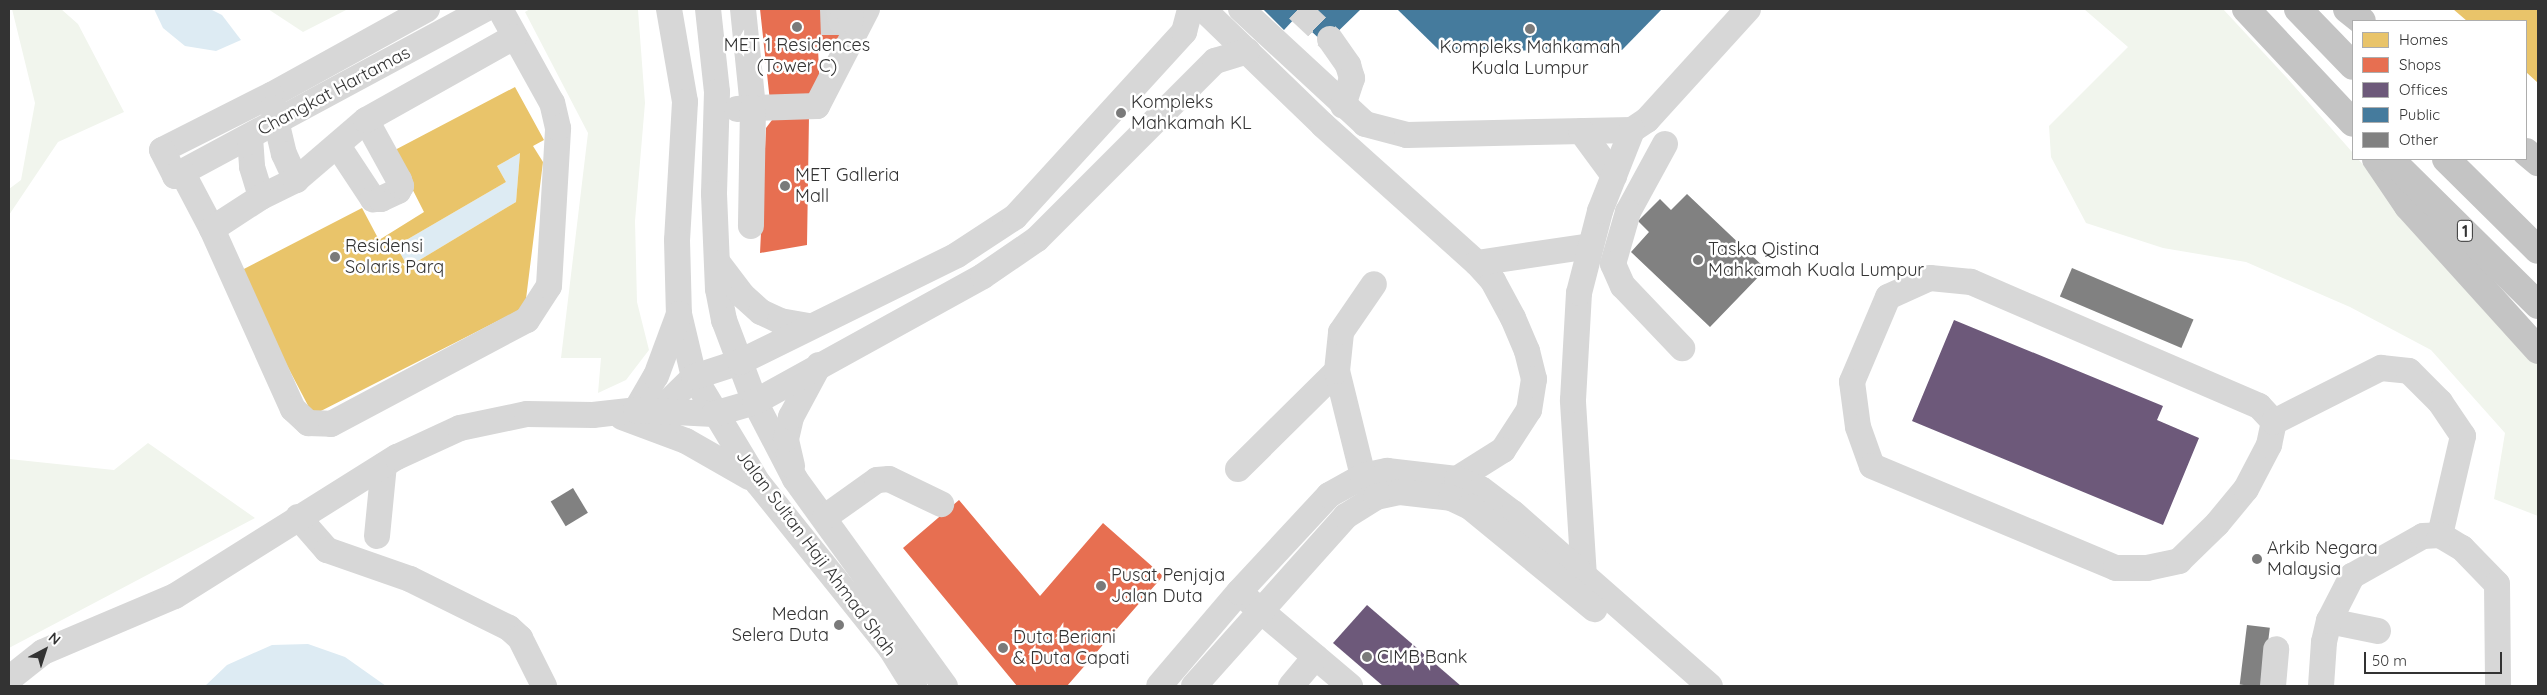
<!DOCTYPE html>
<html>
<head>
<meta charset="utf-8">
<style>
	body { margin:0 }
	#map { position:relative; width:2547px; height:695px; overflow:hidden; background:#fff; font-family:Quicksand,sans-serif }
	div>[style] { position:absolute }
	[style*='--x'] { left:calc(var(--x)*1px); top:calc(var(--y)*1px); width:calc(var(--w)*1px); rotate:calc(var(--a)*1deg) }
	.green>* { inset:0; background:#f1f5ed }
	.water>* { inset:0; background:#ddebf3 }
	.homes>* { inset:0; background:#e9c46a }
	.shops>* { inset:0; background:#e76f51 }
	.offices>* { inset:0; background:#6d597a }
	.public>* { inset:0; background:#457b9d }
	.building>* { inset:0; background:#818181; transform-origin:0 0 }
	.minor-tunnel>* { height:26px; margin-top:-13px; transform-origin:0; background:repeating-linear-gradient(90deg,#d6d6d6 0 26px,transparent 0 39px) }
	.minor>* { height:26px; margin:-13px; padding:0 13px; transform-origin:13px; border-radius:13px; background:#d7d7d7 }
	.highway>* { height:28px; margin:-14px; padding:0 14px; transform-origin:14px; border-radius:14px; background:#c4c4c4 }
	.dots>* { width:14px; height:14px; translate:-50% -50%; box-sizing:border-box; border:2px solid #fff; border-radius:50% }
	span { translate:-50% -50%; white-space:nowrap; text-align:center; line-height:1.15; -webkit-text-stroke:5px #fff; paint-order:stroke }
	.shield-label span { padding:1px 4px; background:#fff; border:1px solid; border-radius:4px; -webkit-text-stroke-width:0 }
	.shield-label { font-size:16px; color:#333; font-weight:700 }
	.poi-label { font-size:18px; color:#333 }
	.left { translate:0 -50%; text-align:left }
	.right { translate:-100% -50%; text-align:right }
	.street-label { font-size:18px; color:#333 }
	.frame { position:absolute; inset:0; border:10px solid #333; pointer-events:none }
	.legend { position:absolute; left:2352px; top:20px; width:175px; height:140px; box-sizing:border-box; background:#fff; border:1px solid #adadad; margin:0; padding:6px 9px; list-style:none; font-size:15px; color:#333 }
	.legend li { display:flex; align-items:center; gap:10px; height:25px }
	.legend b { width:25px; border:1px solid #adadad }
	.north { position:absolute; left:20px; top:625px; width:50px; height:50px; -webkit-text-stroke:4px #fff; paint-order:stroke; rotate:40deg; font-size:14px; font-weight:700; line-height:20px; text-align:center; color:#333 }
	.north::after { content:''; display:block; margin:auto; width:18px; height:22px; background:#333; clip-path:polygon(50% 0,100% 100%,50% 72%,0 100%) }
	.scale { position:absolute; left:2364px; top:652px; width:138px; height:22px; box-sizing:border-box; border:2px solid #333; border-top:0; padding-left:6px; font-size:15px; line-height:18px; white-space:nowrap; color:#333; -webkit-text-stroke:4px #fff; paint-order:stroke }
</style>
</head>
<body>
<div id="map">
	<div class="green">
		<i style="clip-path:polygon(12px 9px,61px 9px,78px 24px,124px 112px,58px 142px,9px 215px,9px 189px,21px 180px,35px 103px)"></i>
		<i style="clip-path:polygon(268px 9px,348px 9px,303px 32px)"></i>
		<i style="clip-path:polygon(530px 9px,638px 10px,645px 103px,635px 221px,637px 302px,649px 350px,626px 380px,598px 393px,601px 358px,561px 358px,588px 133px,525px 12px)"></i>
		<i style="clip-path:polygon(2084px 9px,2223px 9px,2287px 78px,2353px 153px,2353px 159px,2358px 159px,2538px 361px,2538px 516px,2494px 499px,2505px 433px,2431px 350px,2350px 307px,2246px 262px,2163px 248px,2086px 223px,2051px 157px,2049px 126px,2128px 47px)"></i>
		<i style="clip-path:polygon(148px 443px,255px 518px,9px 648px,9px 459px,114px 470px)"></i>
	</div>
	<div class="water">
		<i style="clip-path:polygon(154px 9px,210px 9px,222px 15px,241px 40px,216px 51px,185px 46px,163px 28px)"></i>
		<i style="clip-path:polygon(520px 153px,516px 202px,408px 267px,396px 246px,506px 182px,497px 166px)"></i>
		<i style="clip-path:polygon(308px 644px,345px 657px,386px 686px,205px 686px,227px 665px,272px 645px)"></i>
	</div>
	<div class="homes">
		<i style="clip-path:polygon(763px 9px,826px 9px,830px 44px,768px 51px)"></i>
		<i style="clip-path:polygon(2453px 9px,2538px 9px,2538px 83px,2526px 72px,2526px 21px,2467px 21px)"></i>
		<i style="clip-path:polygon(evenodd,515px 87px,544px 140px,533px 146px,543px 162px,525px 307px,313px 415px,238px 272px,362px 208px,379px 240px,424px 212px,393px 151px,515px 87px,520px 153px,516px 202px,408px 267px,396px 246px,506px 182px,497px 166px,520px 153px)"></i>
	</div>
	<div class="shops">
		<i style="clip-path:polygon(760px 9px,859px 9px,840px 45px,818px 48px,821px 116px,809px 116px,807px 245px,760px 253px,766px 128px,772px 120px)"></i>
		<i style="clip-path:polygon(959px 500px,1040px 596px,1103px 523px,1163px 576px,1067px 686px,1017px 686px,903px 548px)"></i>
	</div>
	<div class="offices">
		<i style="clip-path:polygon(1954px 320px,2163px 406px,2157px 420px,2199px 438px,2163px 525px,1912px 421px)"></i>
		<i style="clip-path:polygon(1367px 605px,1461px 686px,1383px 686px,1333px 643px)"></i>
	</div>
	<div class="public">
		<i style="clip-path:polygon(1263px 9px,1361px 9px,1325px 44px,1296px 17px,1284px 30px)"></i>
		<i style="clip-path:polygon(1397px 9px,1662px 9px,1622px 50px,1440px 51px)"></i>
	</div>
	<div class="building">
		<i style="clip-path:polygon(1687px 194px,1766px 269px,1710px 327px,1631px 252px,1649px 232px,1638px 221px,1660px 199px,1671px 210px)"></i>
		<i style="left:2072px;top:268px;width:132px;height:31px;rotate:23deg"></i>
		<i style="left:573px;top:488px;width:29px;height:26px;rotate:59deg"></i>
		<i style="left:2247px;top:625px;width:23px;height:60px;rotate:7deg"></i>
	</div>
	<div class="minor-tunnel">
		<i style="--x:833;--y:9;--w:37;--a:88"></i>
		<i style="--x:1298;--y:9;--w:44;--a:43.2"></i>
	</div>
	<div class="minor">
		<i style="--x:427;--y:9;--w:178;--a:151.1"></i>
		<i style="--x:271;--y:95;--w:122;--a:153.2"></i>
		<i style="--x:162;--y:150;--w:29;--a:63"></i>
		<i style="--x:175;--y:176;--w:352;--a:-28.3"></i>
		<i style="--x:669;--y:9;--w:94;--a:80.2"></i>
		<i style="--x:685;--y:102;--w:138;--a:93.3"></i>
		<i style="--x:677;--y:240;--w:74;--a:88.5"></i>
		<i style="--x:679;--y:314;--w:65;--a:76.6"></i>
		<i style="--x:694;--y:377;--w:124;--a:58.9"></i>
		<i style="--x:758;--y:483;--w:213;--a:51.3"></i>
		<i style="--x:891;--y:649;--w:44;--a:58.1"></i>
		<i style="--x:708;--y:9;--w:83;--a:83.8"></i>
		<i style="--x:717;--y:92;--w:102;--a:91.7"></i>
		<i style="--x:714;--y:194;--w:95;--a:87.6"></i>
		<i style="--x:718;--y:289;--w:32;--a:79"></i>
		<i style="--x:724;--y:320;--w:88;--a:69.3"></i>
		<i style="--x:755;--y:402;--w:87;--a:62.5"></i>
		<i style="--x:795;--y:479;--w:256;--a:54.1"></i>
		<i style="--x:743;--y:9;--w:100;--a:84.2"></i>
		<i style="--x:753;--y:108;--w:64;--a:-1.8"></i>
		<i style="--x:817;--y:106;--w:109;--a:-62.7"></i>
		<i style="--x:839;--y:9;--w:12;--a:81"></i>
		<i style="--x:841;--y:21;--w:10;--a:-6"></i>
		<i style="--x:851;--y:20;--w:11;--a:-95"></i>
		<i style="--x:1203;--y:9;--w:167;--a:44"></i>
		<i style="--x:1323;--y:125;--w:207;--a:41.9"></i>
		<i style="--x:1477;--y:263;--w:24;--a:48"></i>
		<i style="--x:1493;--y:281;--w:42;--a:61.6"></i>
		<i style="--x:1513;--y:318;--w:36;--a:67"></i>
		<i style="--x:1527;--y:351;--w:29;--a:76"></i>
		<i style="--x:1534;--y:379;--w:31;--a:99"></i>
		<i style="--x:1529;--y:410;--w:48;--a:123"></i>
		<i style="--x:1503;--y:450;--w:54;--a:147.8"></i>
		<i style="--x:1241;--y:9;--w:169;--a:42.8"></i>
		<i style="--x:1365;--y:124;--w:43;--a:14.7"></i>
		<i style="--x:1407;--y:135;--w:225;--a:-1.3"></i>
		<i style="--x:1632;--y:130;--w:18;--a:-34"></i>
		<i style="--x:1647;--y:120;--w:150;--a:-47.7"></i>
		<i style="--x:1330;--y:39;--w:32;--a:55"></i>
		<i style="--x:1348;--y:65;--w:14;--a:73"></i>
		<i style="--x:1352;--y:78;--w:29;--a:108"></i>
		<i style="--x:273;--y:108;--w:47;--a:76.6"></i>
		<i style="--x:284;--y:154;--w:29;--a:65"></i>
		<i style="--x:737;--y:109;--w:16;--a:-4"></i>
		<i style="--x:753;--y:108;--w:118;--a:91"></i>
		<i style="--x:1581;--y:131;--w:56;--a:53.7"></i>
		<i style="--x:250;--y:137;--w:30;--a:86"></i>
		<i style="--x:252;--y:167;--w:31;--a:73"></i>
		<i style="--x:1665;--y:144;--w:77;--a:118.6"></i>
		<i style="--x:1628;--y:212;--w:54;--a:106.1"></i>
		<i style="--x:1613;--y:264;--w:24;--a:66"></i>
		<i style="--x:1623;--y:286;--w:86;--a:46.4"></i>
		<i style="--x:338;--y:146;--w:64;--a:56.6"></i>
		<i style="--x:373;--y:199;--w:8;--a:0"></i>
		<i style="--x:381;--y:199;--w:19;--a:-25"></i>
		<i style="--x:398;--y:191;--w:6;--a:-59"></i>
		<i style="--x:401;--y:186;--w:6;--a:-108"></i>
		<i style="--x:399;--y:180;--w:68;--a:-118.8"></i>
		<i style="--x:182;--y:172;--w:64;--a:62.2"></i>
		<i style="--x:212;--y:229;--w:197;--a:65.8"></i>
		<i style="--x:293;--y:409;--w:21;--a:43"></i>
		<i style="--x:308;--y:423;--w:23;--a:2"></i>
		<i style="--x:331;--y:424;--w:222;--a:-28"></i>
		<i style="--x:527;--y:320;--w:40;--a:-57.1"></i>
		<i style="--x:549;--y:286;--w:158;--a:-86.7"></i>
		<i style="--x:558;--y:128;--w:26;--a:-103"></i>
		<i style="--x:552;--y:103;--w:107;--a:-119"></i>
		<i style="--x:212;--y:229;--w:59;--a:-33.1"></i>
		<i style="--x:261;--y:197;--w:39;--a:-26"></i>
		<i style="--x:296;--y:180;--w:92;--a:-40.6"></i>
		<i style="--x:366;--y:120;--w:170;--a:-29.3"></i>
		<i style="--x:718;--y:263;--w:40;--a:53"></i>
		<i style="--x:742;--y:295;--w:25;--a:42"></i>
		<i style="--x:761;--y:312;--w:21;--a:25"></i>
		<i style="--x:780;--y:321;--w:29;--a:10"></i>
		<i style="--x:1477;--y:263;--w:115;--a:-8.5"></i>
		<i style="--x:636;--y:410;--w:39;--a:-60"></i>
		<i style="--x:656;--y:376;--w:66;--a:-69.6"></i>
		<i style="--x:659;--y:411;--w:49;--a:-44.2"></i>
		<i style="--x:694;--y:377;--w:48;--a:-18.1"></i>
		<i style="--x:740;--y:362;--w:242;--a:-26.2"></i>
		<i style="--x:957;--y:255;--w:69;--a:-33.2"></i>
		<i style="--x:1015;--y:217;--w:251;--a:-47.6"></i>
		<i style="--x:1184;--y:32;--w:24;--a:-75"></i>
		<i style="--x:622;--y:417;--w:68;--a:20.6"></i>
		<i style="--x:686;--y:441;--w:73;--a:29.7"></i>
		<i style="--x:2274;--y:422;--w:22;--a:-133"></i>
		<i style="--x:2259;--y:406;--w:314;--a:-156.7"></i>
		<i style="--x:1971;--y:282;--w:41;--a:-174.4"></i>
		<i style="--x:1930;--y:278;--w:46;--a:155.7"></i>
		<i style="--x:1888;--y:297;--w:92;--a:113"></i>
		<i style="--x:1852;--y:382;--w:45;--a:82.4"></i>
		<i style="--x:1858;--y:427;--w:41;--a:70.3"></i>
		<i style="--x:1872;--y:466;--w:264;--a:22.7"></i>
		<i style="--x:2116;--y:568;--w:31;--a:0"></i>
		<i style="--x:2147;--y:568;--w:33;--a:-12"></i>
		<i style="--x:2179;--y:561;--w:53;--a:-44.2"></i>
		<i style="--x:2217;--y:524;--w:45;--a:-50.4"></i>
		<i style="--x:2246;--y:489;--w:50;--a:-62.4"></i>
		<i style="--x:2269;--y:445;--w:24;--a:-78"></i>
		<i style="--x:2274;--y:422;--w:120;--a:-26.8"></i>
		<i style="--x:2381;--y:368;--w:28;--a:6"></i>
		<i style="--x:2409;--y:371;--w:44;--a:45"></i>
		<i style="--x:2440;--y:402;--w:41;--a:55.9"></i>
		<i style="--x:2463;--y:436;--w:102;--a:103.1"></i>
		<i style="--x:792;--y:466;--w:28;--a:-103"></i>
		<i style="--x:786;--y:439;--w:23;--a:-77"></i>
		<i style="--x:791;--y:417;--w:59;--a:-61.7"></i>
		<i style="--x:1238;--y:469;--w:139;--a:-44.7"></i>
		<i style="--x:1363;--y:476;--w:108;--a:-103.9"></i>
		<i style="--x:1337;--y:371;--w:39;--a:-84"></i>
		<i style="--x:1341;--y:332;--w:58;--a:-55.5"></i>
		<i style="--x:298;--y:517;--w:44;--a:48.7"></i>
		<i style="--x:327;--y:550;--w:88;--a:19.3"></i>
		<i style="--x:410;--y:579;--w:110;--a:26.3"></i>
		<i style="--x:509;--y:628;--w:15;--a:42"></i>
		<i style="--x:520;--y:638;--w:54;--a:63.4"></i>
		<i style="--x:825;--y:517;--w:64;--a:-35.4"></i>
		<i style="--x:877;--y:480;--w:12;--a:-5"></i>
		<i style="--x:889;--y:479;--w:58;--a:25.7"></i>
		<i style="--x:377;--y:536;--w:71;--a:-84.4"></i>
		<i style="--x:1584;--y:577;--w:177;--a:-93.6"></i>
		<i style="--x:1573;--y:400;--w:107;--a:-86.8"></i>
		<i style="--x:1579;--y:293;--w:85;--a:-75.6"></i>
		<i style="--x:1600;--y:211;--w:87;--a:-68.4"></i>
		<i style="--x:1247;--y:599;--w:135;--a:40.2"></i>
		<i style="--x:2329;--y:621;--w:50;--a:11.5"></i>
		<i style="--x:9;--y:679;--w:43;--a:-38.5"></i>
		<i style="--x:43;--y:652;--w:143;--a:-23"></i>
		<i style="--x:175;--y:596;--w:262;--a:-32.1"></i>
		<i style="--x:397;--y:457;--w:69;--a:-24.7"></i>
		<i style="--x:460;--y:428;--w:68;--a:-11.8"></i>
		<i style="--x:527;--y:414;--w:66;--a:0.9"></i>
		<i style="--x:593;--y:415;--w:43;--a:-6.6"></i>
		<i style="--x:636;--y:410;--w:78;--a:2.9"></i>
		<i style="--x:714;--y:414;--w:43;--a:-16.3"></i>
		<i style="--x:755;--y:402;--w:260;--a:-28.9"></i>
		<i style="--x:983;--y:276;--w:65;--a:-34.4"></i>
		<i style="--x:1037;--y:239;--w:252;--a:-45"></i>
		<i style="--x:1215;--y:61;--w:34;--a:-17"></i>
		<i style="--x:1159;--y:686;--w:123;--a:-49.6"></i>
		<i style="--x:1239;--y:592;--w:132;--a:-47.1"></i>
		<i style="--x:1329;--y:495;--w:39;--a:-29"></i>
		<i style="--x:1363;--y:476;--w:25;--a:-12"></i>
		<i style="--x:1387;--y:471;--w:70;--a:6.5"></i>
		<i style="--x:1457;--y:479;--w:26;--a:23"></i>
		<i style="--x:1481;--y:489;--w:40;--a:37"></i>
		<i style="--x:1513;--y:513;--w:262;--a:41.3"></i>
		<i style="--x:1194;--y:686;--w:228;--a:-48.2"></i>
		<i style="--x:1346;--y:516;--w:36;--a:-32"></i>
		<i style="--x:1376;--y:497;--w:25;--a:-12"></i>
		<i style="--x:1400;--y:492;--w:51;--a:6.7"></i>
		<i style="--x:1451;--y:498;--w:21;--a:25"></i>
		<i style="--x:1470;--y:507;--w:161;--a:39.4"></i>
		<i style="--x:1291;--y:686;--w:38;--a:-50"></i>
		<i style="--x:2273;--y:686;--w:37;--a:-85"></i>
		<i style="--x:2321;--y:686;--w:44;--a:-86.1"></i>
		<i style="--x:2324;--y:642;--w:22;--a:-77"></i>
		<i style="--x:2329;--y:621;--w:51;--a:-62.9"></i>
		<i style="--x:2352;--y:576;--w:81;--a:-29.4"></i>
		<i style="--x:2423;--y:536;--w:17;--a:-3"></i>
		<i style="--x:2440;--y:535;--w:26;--a:31"></i>
		<i style="--x:2462;--y:548;--w:50;--a:45.8"></i>
		<i style="--x:2497;--y:584;--w:102;--a:89.4"></i>
	</div>
	<div class="highway">
		<i style="--x:2246;--y:9;--w:156;--a:46.8"></i>
		<i style="--x:2298;--y:9;--w:79;--a:46"></i>
		<i style="--x:2347;--y:9;--w:19;--a:39"></i>
		<i style="--x:2526;--y:152;--w:16;--a:40"></i>
		<i style="--x:2376;--y:159;--w:57;--a:55.8"></i>
		<i style="--x:2408;--y:206;--w:194;--a:47.9"></i>
		<i style="--x:2390;--y:159;--w:208;--a:44.6"></i>
		<i style="--x:2446;--y:159;--w:129;--a:44.7"></i>
	</div>
	<div class="dots">
		<i style="left:797px;top:27px;background:#7a7a7a"></i>
		<i style="left:1530px;top:29px;background:#7a7a7a"></i>
		<i style="left:1121px;top:113px;background:#7a7a7a"></i>
		<i style="left:785px;top:186px;background:#7a7a7a"></i>
		<i style="left:335px;top:257px;background:#7a7a7a"></i>
		<i style="left:1698px;top:260px;background:#7a7a7a"></i>
		<i style="left:2257px;top:559px;background:#7a7a7a"></i>
		<i style="left:1101px;top:586px;background:#7a7a7a"></i>
		<i style="left:839px;top:625px;background:#7a7a7a"></i>
		<i style="left:1003px;top:648px;background:#7a7a7a"></i>
		<i style="left:1367px;top:657px;background:#7a7a7a"></i>
	</div>
	<div class="shield-label">
		<span style="left:2465px;top:231px">1</span>
	</div>
	<div class="poi-label">
		<span style="left:797px;top:56px">MET 1 Residences<br>(Tower C)</span>
		<span style="left:1530px;top:58px">Kompleks Mahkamah<br>Kuala Lumpur</span>
		<span class="left" style="left:1131px;top:113px">Kompleks<br>Mahkamah KL</span>
		<span class="left" style="left:795px;top:186px">MET Galleria<br>Mall</span>
		<span class="left" style="left:345px;top:257px">Residensi<br>Solaris Parq</span>
		<span class="left" style="left:1708px;top:260px">Taska Qistina<br>Mahkamah Kuala Lumpur</span>
		<span class="left" style="left:2267px;top:559px">Arkib Negara<br>Malaysia</span>
		<span class="left" style="left:1111px;top:586px">Pusat Penjaja<br>Jalan Duta</span>
		<span class="right" style="left:829px;top:625px">Medan<br>Selera Duta</span>
		<span class="left" style="left:1013px;top:648px">Duta Beriani<br>&amp; Duta Capati</span>
		<span class="left" style="left:1377px;top:657px">CIMB Bank</span>
	</div>
	<div class="street-label">
		<span style="left:334px;top:91px;rotate:-28deg">Changkat Hartamas</span>
		<span style="left:816px;top:553px;rotate:53deg">Jalan Sultan Haji Ahmad Shah</span>
	</div>
	<div class="frame"></div>
	<ul class="legend">
	<li><b style="height:14px;background:#e9c46a"></b>Homes</li>
	<li><b style="height:14px;background:#e76f51"></b>Shops</li>
	<li><b style="height:14px;background:#6d597a"></b>Offices</li>
	<li><b style="height:14px;background:#457b9d"></b>Public</li>
	<li><b style="height:14px;background:#818181"></b>Other</li>
	</ul>
	<div class="north">N</div>
	<div class="scale">50 m</div>
</div>
</body>
</html>
